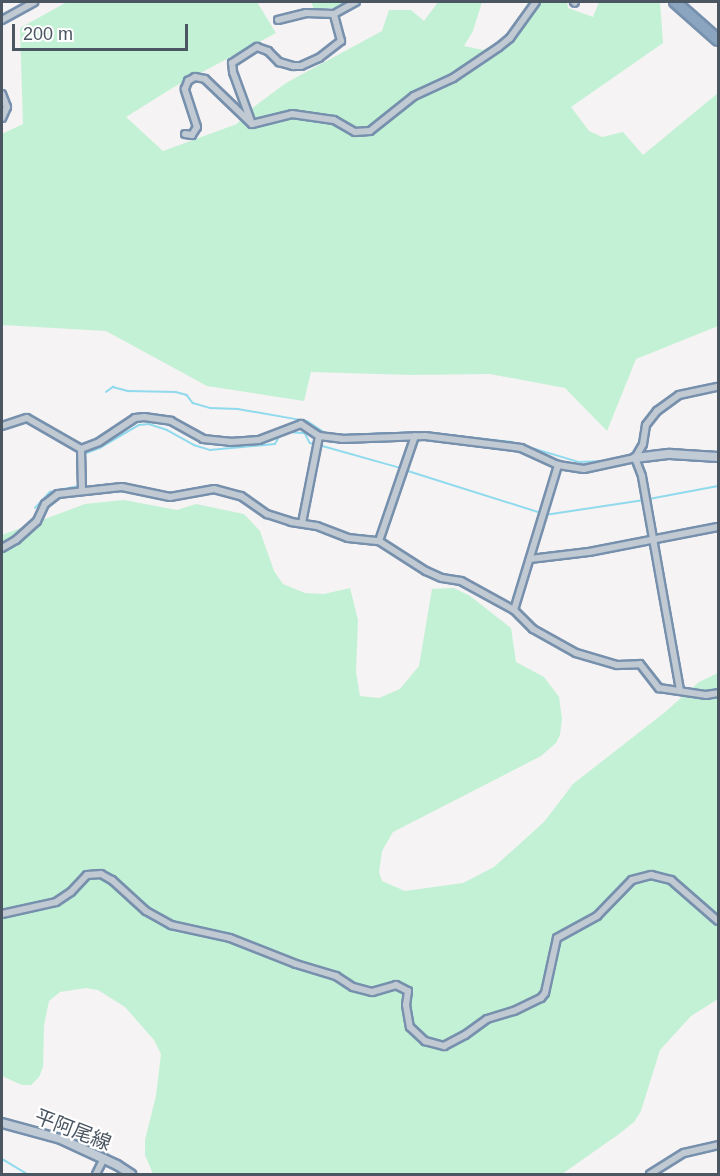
<!DOCTYPE html>
<html>
<head>
<meta charset="utf-8">
<style>
	body { margin:0 }
	#map { position:relative; width:720px; height:1176px; overflow:hidden; background:#f5f3f3; font-family:Helvetica,"Noto Sans JP",sans-serif }
	div>[style] { position:absolute }
	[style*='--x'] { left:calc(var(--x)*1px); top:calc(var(--y)*1px); width:calc(var(--w)*1px); rotate:calc(var(--a)*1deg) }
	.green>* { inset:0; background:#c3f1d5 }
	.stream>* { height:1.5px; margin:-0.75px; padding:0 0.75px; transform-origin:0.75px; border-radius:0.75px; background:#90daee }
	.roads { filter:drop-shadow(2px 0 #7690ad) drop-shadow(-2px 0 #7690ad) drop-shadow(0 2px #7690ad) drop-shadow(0 -2px #7690ad) }
	.street>* { height:6px; margin:-3px; padding:0 3px; transform-origin:3px; border-radius:3px; background:#c1cad2 }
	.secondary>* { height:8px; margin:-4px; padding:0 4px; transform-origin:4px; border-radius:4px; background:#c1cbd6 }
	.highway>* { height:10px; margin:-5px; padding:0 5px; transform-origin:5px; border-radius:5px; background:#8ba5c1 }
	span { translate:-50% -50%; white-space:nowrap; text-align:center; line-height:1.15; -webkit-text-stroke:4.5px #fff; paint-order:stroke }
	.street-label { font-size:20px; color:#4a5661 }
	.frame { position:absolute; inset:0; border:3px solid #4a5661; pointer-events:none }
	.scale { position:absolute; left:12px; top:24px; width:176px; height:27px; box-sizing:border-box; border:3px solid #4a5661; border-top:0; padding-left:8px; font-size:18px; line-height:21px; white-space:nowrap; color:#4a5661; -webkit-text-stroke:4px #fff; paint-order:stroke }
</style>
</head>
<body>
<div id="map">
	<div class="green">
		<i style="clip-path:polygon(67px 2px,257px 2px,276px 33px,174px 87px,126px 117px,163px 151px,237px 124px,251px 109px,286px 83px,382px 31px,389px 10px,411px 10px,424px 21px,438px 2px,482px 2px,473px 31px,464px 46px,483px 50px,504px 39px,538px 2px,567px 2px,568px 8px,593px 17px,599px 2px,660px 2px,663px 43px,571px 107px,589px 131px,602px 137px,623px 132px,643px 155px,718px 93px,718px 326px,636px 359px,607px 431px,565px 388px,490px 374px,411px 375px,311px 372px,304px 401px,207px 386px,106px 331px,2px 325px,2px 134px,23px 124px,20px 28px)"></i>
		<i style="clip-path:polygon(311px 2px,349px 2px,333px 8px,314px 9px)"></i>
		<i style="clip-path:polygon(124px 500px,177px 510px,196px 504px,244px 514px,260px 531px,274px 571px,283px 584px,305px 593px,324px 594px,350px 588px,358px 620px,356px 672px,360px 696px,379px 698px,400px 689px,419px 666px,432px 589px,454px 588px,470px 596px,511px 628px,516px 662px,544px 677px,559px 697px,562px 719px,560px 735px,556px 743px,541px 756px,393px 832px,382px 851px,379px 872px,382px 881px,405px 891px,463px 883px,494px 867px,544px 822px,573px 784px,664px 713px,699px 682px,718px 673px,718px 999px,691px 1016px,660px 1050px,641px 1111px,634px 1122px,619px 1134px,562px 1174px,153px 1174px,145px 1155px,145px 1140px,156px 1096px,161px 1054px,154px 1040px,125px 1007px,98px 990px,86px 988px,60px 992px,49px 1001px,44px 1025px,43px 1067px,39px 1077px,31px 1085px,22px 1085px,2px 1076px,2px 535px,85px 504px)"></i>
	</div>
	<div class="stream">
		<i style="--x:106;--y:392;--w:9;--a:-36"></i>
		<i style="--x:113;--y:387;--w:16;--a:15"></i>
		<i style="--x:128;--y:391;--w:48;--a:1.2"></i>
		<i style="--x:176;--y:392;--w:11;--a:15"></i>
		<i style="--x:187;--y:395;--w:10;--a:53"></i>
		<i style="--x:193;--y:403;--w:18;--a:16"></i>
		<i style="--x:210;--y:408;--w:28;--a:2"></i>
		<i style="--x:238;--y:409;--w:70;--a:9.9"></i>
		<i style="--x:307;--y:421;--w:24;--a:33"></i>
		<i style="--x:289;--y:432;--w:16;--a:4"></i>
		<i style="--x:305;--y:433;--w:11;--a:63"></i>
		<i style="--x:310;--y:443;--w:4;--a:14"></i>
		<i style="--x:337;--y:435;--w:86;--a:-2"></i>
		<i style="--x:423;--y:432;--w:90;--a:6.4"></i>
		<i style="--x:512;--y:442;--w:70;--a:16.6"></i>
		<i style="--x:579;--y:462;--w:26;--a:-2"></i>
		<i style="--x:319;--y:445;--w:85;--a:15.7"></i>
		<i style="--x:681;--y:451;--w:31;--a:2"></i>
		<i style="--x:84;--y:454;--w:17;--a:-21"></i>
		<i style="--x:100;--y:448;--w:45;--a:-30.5"></i>
		<i style="--x:139;--y:425;--w:10;--a:-6"></i>
		<i style="--x:149;--y:424;--w:19;--a:18"></i>
		<i style="--x:167;--y:430;--w:31;--a:29"></i>
		<i style="--x:194;--y:445;--w:17;--a:17"></i>
		<i style="--x:210;--y:450;--w:65;--a:-5.3"></i>
		<i style="--x:275;--y:444;--w:10;--a:-61"></i>
		<i style="--x:405;--y:470;--w:143;--a:17.5"></i>
		<i style="--x:649;--y:499;--w:70;--a:-10.7"></i>
		<i style="--x:35;--y:508;--w:22;--a:-47"></i>
		<i style="--x:50;--y:492;--w:30;--a:-12"></i>
		<i style="--x:545;--y:515;--w:100;--a:-8.6"></i>
		<i style="--x:2;--y:1161;--w:2;--a:-27"></i>
		<i style="--x:4;--y:1160;--w:27;--a:31"></i>
	</div>
	<div class="roads">
		<div class="street">
			<i style="--x:574;--y:2;--w:1;--a:45"></i>
			<i style="--x:2;--y:20;--w:37;--a:-29"></i>
			<i style="--x:278;--y:20;--w:29;--a:-14"></i>
			<i style="--x:306;--y:13;--w:28;--a:2"></i>
			<i style="--x:2;--y:94;--w:14;--a:69"></i>
			<i style="--x:7;--y:107;--w:12;--a:114"></i>
			<i style="--x:252;--y:124;--w:41;--a:-14"></i>
			<i style="--x:292;--y:114;--w:42;--a:8.1"></i>
			<i style="--x:334;--y:120;--w:24;--a:30"></i>
			<i style="--x:355;--y:132;--w:15;--a:-4"></i>
			<i style="--x:370;--y:131;--w:56;--a:-38.5"></i>
			<i style="--x:414;--y:96;--w:43;--a:-24.8"></i>
			<i style="--x:453;--y:78;--w:55;--a:-34"></i>
			<i style="--x:499;--y:47;--w:14;--a:-39"></i>
			<i style="--x:510;--y:38;--w:44;--a:-54.2"></i>
			<i style="--x:185;--y:134;--w:7;--a:8"></i>
			<i style="--x:192;--y:135;--w:9;--a:-58"></i>
			<i style="--x:197;--y:127;--w:40;--a:-108"></i>
			<i style="--x:185;--y:89;--w:9;--a:-69"></i>
			<i style="--x:188;--y:81;--w:8;--a:-30"></i>
			<i style="--x:195;--y:77;--w:10;--a:11"></i>
			<i style="--x:205;--y:79;--w:65;--a:43.8"></i>
			<i style="--x:252;--y:124;--w:55;--a:-110.1"></i>
			<i style="--x:233;--y:72;--w:9;--a:-96"></i>
			<i style="--x:232;--y:63;--w:30;--a:-33"></i>
			<i style="--x:257;--y:47;--w:12;--a:20"></i>
			<i style="--x:268;--y:51;--w:16;--a:45"></i>
			<i style="--x:279;--y:62;--w:15;--a:16"></i>
			<i style="--x:293;--y:66;--w:8;--a:0"></i>
			<i style="--x:301;--y:66;--w:20;--a:-24"></i>
			<i style="--x:319;--y:58;--w:28;--a:-38"></i>
			<i style="--x:341;--y:41;--w:28;--a:-105"></i>
			<i style="--x:334;--y:14;--w:25;--a:-29"></i>
			<i style="--x:2;--y:426;--w:26;--a:-18"></i>
			<i style="--x:27;--y:418;--w:62;--a:29.9"></i>
			<i style="--x:81;--y:449;--w:19;--a:-21"></i>
			<i style="--x:99;--y:442;--w:43;--a:-33.7"></i>
			<i style="--x:135;--y:418;--w:9;--a:-6"></i>
			<i style="--x:144;--y:417;--w:27;--a:8"></i>
			<i style="--x:171;--y:421;--w:37;--a:29"></i>
			<i style="--x:203;--y:439;--w:27;--a:6"></i>
			<i style="--x:230;--y:442;--w:29;--a:-4"></i>
			<i style="--x:259;--y:440;--w:45;--a:-20.9"></i>
			<i style="--x:301;--y:424;--w:22;--a:34"></i>
			<i style="--x:319;--y:436;--w:23;--a:7"></i>
			<i style="--x:342;--y:439;--w:83;--a:-2.1"></i>
			<i style="--x:425;--y:436;--w:97;--a:7.1"></i>
			<i style="--x:521;--y:448;--w:41;--a:24.7"></i>
			<i style="--x:558;--y:465;--w:26;--a:9"></i>
			<i style="--x:584;--y:469;--w:52;--a:-12.2"></i>
			<i style="--x:81;--y:449;--w:41;--a:88.6"></i>
			<i style="--x:302;--y:523;--w:89;--a:-78.9"></i>
			<i style="--x:379;--y:541;--w:111;--a:-71.1"></i>
			<i style="--x:2;--y:548;--w:16;--a:-30"></i>
			<i style="--x:16;--y:540;--w:28;--a:-42"></i>
			<i style="--x:37;--y:521;--w:19;--a:-65"></i>
			<i style="--x:45;--y:504;--w:16;--a:-38"></i>
			<i style="--x:58;--y:494;--w:64;--a:-6.2"></i>
			<i style="--x:122;--y:487;--w:49;--a:11.8"></i>
			<i style="--x:170;--y:497;--w:45;--a:-10.3"></i>
			<i style="--x:214;--y:489;--w:28;--a:15"></i>
			<i style="--x:241;--y:496;--w:32;--a:35"></i>
			<i style="--x:267;--y:514;--w:25;--a:18"></i>
			<i style="--x:291;--y:522;--w:26;--a:9"></i>
			<i style="--x:317;--y:526;--w:33;--a:21"></i>
			<i style="--x:348;--y:538;--w:31;--a:6"></i>
			<i style="--x:379;--y:541;--w:56;--a:32.6"></i>
			<i style="--x:426;--y:571;--w:17;--a:24"></i>
			<i style="--x:442;--y:578;--w:19;--a:9"></i>
			<i style="--x:461;--y:581;--w:60;--a:28.7"></i>
			<i style="--x:514;--y:610;--w:27;--a:45"></i>
			<i style="--x:533;--y:629;--w:49;--a:29.2"></i>
			<i style="--x:576;--y:653;--w:43;--a:16.3"></i>
			<i style="--x:617;--y:665;--w:23;--a:-2"></i>
			<i style="--x:640;--y:664;--w:31;--a:52"></i>
			<i style="--x:659;--y:688;--w:48;--a:8.5"></i>
			<i style="--x:706;--y:695;--w:12;--a:-9"></i>
			<i style="--x:530;--y:559;--w:59;--a:-6.8"></i>
			<i style="--x:589;--y:552;--w:131;--a:-11"></i>
			<i style="--x:514;--y:610;--w:152;--a:-73.1"></i>
			<i style="--x:680;--y:690;--w:217;--a:-100.1"></i>
			<i style="--x:642;--y:476;--w:19;--a:-111"></i>
			<i style="--x:635;--y:458;--w:16;--a:-60"></i>
			<i style="--x:643;--y:444;--w:19;--a:-81"></i>
			<i style="--x:646;--y:425;--w:18;--a:-52"></i>
			<i style="--x:657;--y:411;--w:27;--a:-36"></i>
			<i style="--x:679;--y:395;--w:40;--a:-12"></i>
			<i style="--x:2;--y:914;--w:55;--a:-12.5"></i>
			<i style="--x:56;--y:902;--w:18;--a:-34"></i>
			<i style="--x:71;--y:892;--w:23;--a:-47"></i>
			<i style="--x:87;--y:875;--w:14;--a:-4"></i>
			<i style="--x:101;--y:874;--w:13;--a:29"></i>
			<i style="--x:112;--y:880;--w:46;--a:42.4"></i>
			<i style="--x:146;--y:911;--w:29;--a:29"></i>
			<i style="--x:171;--y:925;--w:60;--a:12.4"></i>
			<i style="--x:230;--y:938;--w:71;--a:21.5"></i>
			<i style="--x:296;--y:964;--w:42;--a:16.7"></i>
			<i style="--x:336;--y:976;--w:20;--a:33"></i>
			<i style="--x:353;--y:987;--w:20;--a:15"></i>
			<i style="--x:372;--y:992;--w:25;--a:-16"></i>
			<i style="--x:396;--y:985;--w:13;--a:27"></i>
			<i style="--x:408;--y:991;--w:14;--a:98"></i>
			<i style="--x:406;--y:1005;--w:22;--a:80"></i>
			<i style="--x:410;--y:1027;--w:21;--a:43"></i>
			<i style="--x:425;--y:1041;--w:20;--a:15"></i>
			<i style="--x:444;--y:1046;--w:24;--a:-28"></i>
			<i style="--x:465;--y:1035;--w:27;--a:-36"></i>
			<i style="--x:487;--y:1019;--w:28;--a:-17"></i>
			<i style="--x:514;--y:1011;--w:30;--a:-26"></i>
			<i style="--x:541;--y:998;--w:6;--a:-51"></i>
			<i style="--x:545;--y:993;--w:56;--a:-77.7"></i>
			<i style="--x:557;--y:938;--w:46;--a:-28.8"></i>
			<i style="--x:597;--y:916;--w:50;--a:-45.8"></i>
			<i style="--x:632;--y:880;--w:20;--a:-15"></i>
			<i style="--x:651;--y:875;--w:21;--a:14"></i>
			<i style="--x:671;--y:880;--w:62;--a:41.1"></i>
			<i style="--x:96;--y:1174;--w:18;--a:-63"></i>
			<i style="--x:650;--y:1174;--w:40;--a:-32"></i>
			<i style="--x:684;--y:1153;--w:35;--a:-13"></i>
		</div>
		<div class="secondary">
			<i style="--x:635;--y:458;--w:35;--a:-7"></i>
			<i style="--x:670;--y:454;--w:48;--a:3.6"></i>
			<i style="--x:2;--y:1123;--w:61;--a:15.2"></i>
			<i style="--x:61;--y:1139;--w:62;--a:24.9"></i>
			<i style="--x:117;--y:1165;--w:17;--a:33"></i>
		</div>
		<div class="highway">
			<i style="--x:675;--y:2;--w:57;--a:41.5"></i>
		</div>
	</div>
	<div class="street-label">
		<span style="left:73px;top:1130px;rotate:21deg">平阿尾線</span>
	</div>
	<div class="frame"></div>
	<div class="scale">200 m</div>
</div>
</body>
</html>
